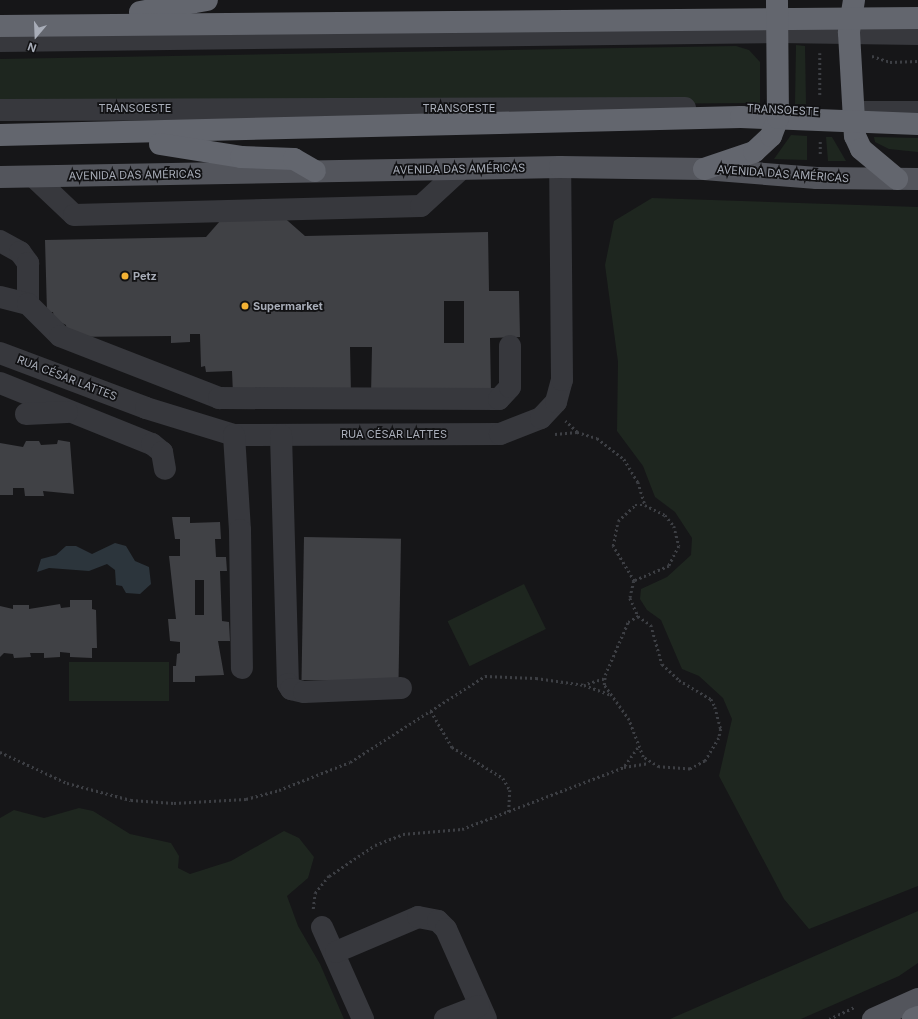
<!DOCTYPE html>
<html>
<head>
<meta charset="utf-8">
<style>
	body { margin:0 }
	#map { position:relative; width:918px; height:1019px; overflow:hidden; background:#161618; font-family:Inter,sans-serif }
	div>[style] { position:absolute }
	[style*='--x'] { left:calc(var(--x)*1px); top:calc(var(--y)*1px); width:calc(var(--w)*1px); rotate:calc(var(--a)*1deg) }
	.green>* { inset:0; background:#1e261f; transform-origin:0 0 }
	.water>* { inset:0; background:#2c353c }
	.building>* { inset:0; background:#404145; transform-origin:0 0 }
	.path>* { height:2.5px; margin-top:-1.25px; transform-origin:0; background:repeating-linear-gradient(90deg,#3d3f44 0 2px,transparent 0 5px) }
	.minor>* { height:22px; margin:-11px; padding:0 11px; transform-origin:11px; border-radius:11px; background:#37383d }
	.major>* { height:22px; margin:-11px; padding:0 11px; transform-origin:11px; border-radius:11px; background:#53555c }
	.highway>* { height:22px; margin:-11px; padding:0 11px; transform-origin:11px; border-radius:11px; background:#63666e }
	.dots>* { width:11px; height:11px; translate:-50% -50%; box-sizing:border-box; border:2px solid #111113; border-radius:50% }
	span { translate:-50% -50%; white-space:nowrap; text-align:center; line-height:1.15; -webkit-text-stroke:3.5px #111113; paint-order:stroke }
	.street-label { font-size:11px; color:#a8adb8 }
	.poi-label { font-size:11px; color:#a8adb8; font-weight:700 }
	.left { translate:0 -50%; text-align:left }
	.north { position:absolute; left:16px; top:16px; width:40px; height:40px; -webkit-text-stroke:3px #111113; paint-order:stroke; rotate:199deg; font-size:11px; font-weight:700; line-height:16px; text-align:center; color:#a8adb8 }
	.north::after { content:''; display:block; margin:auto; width:14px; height:18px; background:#a8adb8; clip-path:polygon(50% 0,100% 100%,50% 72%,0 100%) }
</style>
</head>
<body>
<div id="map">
	<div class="green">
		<i style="clip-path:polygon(796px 45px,805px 46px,806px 104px,795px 104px)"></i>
		<i style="clip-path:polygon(736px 46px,749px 50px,760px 62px,760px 103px,0 108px,0 59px)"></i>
		<i style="clip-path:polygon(791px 135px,807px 136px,807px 160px,774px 159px)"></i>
		<i style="clip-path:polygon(826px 137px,832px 137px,846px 161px,828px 161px)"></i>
		<i style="clip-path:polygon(874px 137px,918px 138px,918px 152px,889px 149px,875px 142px)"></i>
		<i style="clip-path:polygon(652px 198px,918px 207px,918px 886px,809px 929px,784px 899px,719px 776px,732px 719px,723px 698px,699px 676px,682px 669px,661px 620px,647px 610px,640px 599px,641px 589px,667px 577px,691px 555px,692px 538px,675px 512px,655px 497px,643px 466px,617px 431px,618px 362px,605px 265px,614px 221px)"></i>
		<i style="left:524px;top:584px;width:50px;height:85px;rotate:64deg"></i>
		<i style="left:169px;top:662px;width:39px;height:100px;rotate:90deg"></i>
		<i style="clip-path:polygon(79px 808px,93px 811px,130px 834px,171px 843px,179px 856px,178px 868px,190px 874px,231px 861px,284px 831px,299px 838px,314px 857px,308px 878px,287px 896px,298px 926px,320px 964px,344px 1019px,0 1019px,0 818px,14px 810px,44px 818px)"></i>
		<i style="clip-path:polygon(918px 911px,918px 963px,899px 976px,801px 1019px,670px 1019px)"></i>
	</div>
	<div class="water">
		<i style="clip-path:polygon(115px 543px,126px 546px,135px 561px,149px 567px,151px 584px,140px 594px,126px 593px,122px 586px,116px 585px,115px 570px,107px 564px,89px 571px,49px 568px,37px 572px,41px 559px,56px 555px,66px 546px,76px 546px,92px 554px)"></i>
	</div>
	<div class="building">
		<i style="clip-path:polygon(evenodd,227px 213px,280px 214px,305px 236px,488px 232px,489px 291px,519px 291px,520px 337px,490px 338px,491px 393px,371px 395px,372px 347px,350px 347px,351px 394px,233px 394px,232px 371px,206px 372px,205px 366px,201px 367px,200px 334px,190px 334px,190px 342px,171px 343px,171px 336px,67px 337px,66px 325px,54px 319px,53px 312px,47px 312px,45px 240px,206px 237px,227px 213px,444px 301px,464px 301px,464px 343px,444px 343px,444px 301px)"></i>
		<i style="clip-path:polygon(58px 440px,70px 442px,74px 494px,43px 491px,44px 496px,25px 496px,24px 488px,13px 488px,13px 495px,0 495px,0 443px,23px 447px,26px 441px,39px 441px,41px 445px,57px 444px)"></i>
		<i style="clip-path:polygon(evenodd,172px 517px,190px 517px,190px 523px,220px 522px,221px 539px,215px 539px,216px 557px,226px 557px,227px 571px,220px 571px,222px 621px,229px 622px,230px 641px,218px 641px,224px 675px,195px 676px,195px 682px,173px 682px,173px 666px,176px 666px,177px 654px,180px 653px,180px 642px,170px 641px,168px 619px,176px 619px,169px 556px,180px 556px,180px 539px,175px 539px,172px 517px,195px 580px,204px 580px,204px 615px,195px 615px,195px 580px)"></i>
		<i style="left:304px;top:537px;width:97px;height:143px;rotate:1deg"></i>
		<i style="clip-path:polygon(70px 600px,92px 600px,92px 609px,96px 610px,97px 648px,92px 648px,92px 658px,70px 657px,70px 653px,60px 652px,60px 657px,44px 658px,44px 653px,30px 653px,31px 657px,14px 658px,13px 654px,4px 653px,0 657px,0 606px,13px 609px,13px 605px,29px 605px,29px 609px,60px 604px,61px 608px,70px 607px)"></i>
	</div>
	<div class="path">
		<i style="--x:820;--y:53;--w:42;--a:90"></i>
		<i style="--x:872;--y:56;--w:19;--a:18"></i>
		<i style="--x:890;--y:62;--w:28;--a:-2"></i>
		<i style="--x:820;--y:154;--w:13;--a:-90"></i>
		<i style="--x:577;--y:432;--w:21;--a:17"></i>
		<i style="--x:597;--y:438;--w:34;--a:38"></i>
		<i style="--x:624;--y:459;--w:27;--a:59"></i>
		<i style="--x:638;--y:482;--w:24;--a:73"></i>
		<i style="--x:555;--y:434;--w:22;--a:-5"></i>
		<i style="--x:577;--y:432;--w:16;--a:-137"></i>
		<i style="--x:635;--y:505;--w:10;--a:0"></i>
		<i style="--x:645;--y:505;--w:22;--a:27"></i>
		<i style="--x:665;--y:515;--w:14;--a:51"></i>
		<i style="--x:674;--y:526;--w:21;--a:76"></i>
		<i style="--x:679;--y:546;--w:22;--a:117"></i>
		<i style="--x:669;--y:566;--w:38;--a:157"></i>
		<i style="--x:634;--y:581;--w:41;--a:-121"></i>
		<i style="--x:613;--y:546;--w:25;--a:-79"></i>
		<i style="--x:618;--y:521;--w:23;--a:-43"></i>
		<i style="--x:634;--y:581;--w:17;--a:103"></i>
		<i style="--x:630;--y:598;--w:20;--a:66"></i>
		<i style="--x:638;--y:616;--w:16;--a:35"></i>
		<i style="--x:651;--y:625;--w:41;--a:74.2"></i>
		<i style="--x:662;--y:664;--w:23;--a:43"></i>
		<i style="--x:679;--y:680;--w:37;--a:31"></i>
		<i style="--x:711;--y:699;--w:9;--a:63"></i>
		<i style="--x:715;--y:707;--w:23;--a:75"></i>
		<i style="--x:721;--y:729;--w:9;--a:103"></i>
		<i style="--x:719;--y:738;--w:27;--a:121"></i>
		<i style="--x:705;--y:761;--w:17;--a:152"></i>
		<i style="--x:690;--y:769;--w:31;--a:-176"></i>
		<i style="--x:659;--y:767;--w:19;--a:-148"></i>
		<i style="--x:643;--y:757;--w:40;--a:-111"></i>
		<i style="--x:629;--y:720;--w:43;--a:-125.5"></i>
		<i style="--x:604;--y:685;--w:10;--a:-84"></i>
		<i style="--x:605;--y:675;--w:58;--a:-66.5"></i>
		<i style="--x:628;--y:622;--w:12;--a:-31"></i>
		<i style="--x:604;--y:679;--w:21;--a:163"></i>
		<i style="--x:584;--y:685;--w:27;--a:20"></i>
		<i style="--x:431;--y:711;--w:42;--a:59.7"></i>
		<i style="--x:452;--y:747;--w:60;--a:31.3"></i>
		<i style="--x:503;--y:778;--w:14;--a:60"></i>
		<i style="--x:510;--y:790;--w:22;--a:93"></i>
		<i style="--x:638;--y:748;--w:24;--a:126"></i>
		<i style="--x:624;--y:767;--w:24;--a:-9"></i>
		<i style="--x:0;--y:752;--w:74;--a:24.8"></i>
		<i style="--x:67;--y:783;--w:66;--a:14.9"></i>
		<i style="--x:131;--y:800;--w:43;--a:4"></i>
		<i style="--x:174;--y:803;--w:72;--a:-3.2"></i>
		<i style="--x:246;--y:799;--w:34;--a:-15"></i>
		<i style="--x:279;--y:790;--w:76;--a:-21.5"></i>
		<i style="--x:350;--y:762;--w:160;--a:-32.5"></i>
		<i style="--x:485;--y:676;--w:51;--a:2.2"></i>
		<i style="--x:536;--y:678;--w:49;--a:8.3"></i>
		<i style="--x:313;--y:909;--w:16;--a:-83"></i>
		<i style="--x:315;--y:893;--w:22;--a:-51"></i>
		<i style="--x:329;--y:876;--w:55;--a:-34"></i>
		<i style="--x:375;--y:845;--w:30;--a:-21"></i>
		<i style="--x:403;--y:834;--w:59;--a:-4.8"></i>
		<i style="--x:462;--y:829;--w:173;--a:-20.9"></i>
		<i style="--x:829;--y:1019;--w:29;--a:-25"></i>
	</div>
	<div class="minor">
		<i style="--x:0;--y:41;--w:779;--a:-0.66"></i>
		<i style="--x:779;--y:32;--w:139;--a:0.8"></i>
		<i style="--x:0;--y:110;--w:685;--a:-0.17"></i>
		<i style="--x:861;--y:112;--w:57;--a:0"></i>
		<i style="--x:34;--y:177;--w:55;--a:43.5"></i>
		<i style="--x:74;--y:215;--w:347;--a:-1.5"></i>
		<i style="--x:421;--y:206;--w:54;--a:-42.8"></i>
		<i style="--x:0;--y:241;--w:23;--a:29"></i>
		<i style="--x:20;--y:252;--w:14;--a:54"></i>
		<i style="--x:28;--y:263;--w:41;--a:90"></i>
		<i style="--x:0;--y:297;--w:29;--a:14"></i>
		<i style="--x:28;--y:304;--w:45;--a:45"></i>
		<i style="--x:60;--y:336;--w:171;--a:21.3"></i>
		<i style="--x:219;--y:398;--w:280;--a:0.2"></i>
		<i style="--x:499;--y:399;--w:16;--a:-47"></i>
		<i style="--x:510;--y:387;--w:41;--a:-90"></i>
		<i style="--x:0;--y:353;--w:156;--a:20.6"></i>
		<i style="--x:146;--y:408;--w:92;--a:17.1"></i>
		<i style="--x:234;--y:435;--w:266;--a:-0.2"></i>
		<i style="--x:500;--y:434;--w:44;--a:-21.3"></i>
		<i style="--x:541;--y:418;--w:22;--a:-47"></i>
		<i style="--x:556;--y:402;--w:23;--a:-75"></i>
		<i style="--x:562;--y:380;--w:213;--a:-90.5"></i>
		<i style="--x:0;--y:383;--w:164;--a:21.9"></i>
		<i style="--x:152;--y:444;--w:13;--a:39"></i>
		<i style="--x:162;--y:452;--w:17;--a:80"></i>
		<i style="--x:26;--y:414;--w:41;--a:-2.8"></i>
		<i style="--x:234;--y:435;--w:95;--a:86.4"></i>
		<i style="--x:240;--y:530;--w:138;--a:89.2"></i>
		<i style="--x:281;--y:435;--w:249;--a:88.4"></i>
		<i style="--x:288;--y:684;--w:6;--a:59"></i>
		<i style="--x:291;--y:689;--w:13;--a:13"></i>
		<i style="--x:304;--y:692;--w:97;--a:-2.4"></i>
		<i style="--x:322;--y:927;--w:101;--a:66"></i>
		<i style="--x:336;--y:952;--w:89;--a:-23.1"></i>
		<i style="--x:418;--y:917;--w:20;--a:11"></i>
		<i style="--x:438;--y:921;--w:11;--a:45"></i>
		<i style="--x:446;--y:929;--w:98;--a:66"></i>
		<i style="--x:445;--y:1019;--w:36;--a:-21"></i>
	</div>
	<div class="major">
		<i style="--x:0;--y:177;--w:560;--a:-1.02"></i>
		<i style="--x:560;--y:167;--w:144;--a:0.8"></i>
		<i style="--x:704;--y:169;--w:113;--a:4.6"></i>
		<i style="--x:817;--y:178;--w:101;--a:0.6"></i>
		<i style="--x:873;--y:1019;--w:49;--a:-24"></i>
	</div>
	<div class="highway">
		<i style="--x:854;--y:0;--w:33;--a:99"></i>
		<i style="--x:849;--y:33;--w:103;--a:86.7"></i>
		<i style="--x:855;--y:136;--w:14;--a:65"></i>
		<i style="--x:861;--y:149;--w:47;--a:39.8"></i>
		<i style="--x:140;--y:12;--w:68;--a:-10.2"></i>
		<i style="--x:0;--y:26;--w:918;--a:-0.5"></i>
		<i style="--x:0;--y:135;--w:741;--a:-1.39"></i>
		<i style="--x:741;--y:117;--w:177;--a:2.3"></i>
		<i style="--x:160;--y:144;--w:82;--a:9.1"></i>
		<i style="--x:241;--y:157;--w:53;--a:2.2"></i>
		<i style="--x:294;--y:159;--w:24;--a:30"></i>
		<i style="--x:704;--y:169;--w:53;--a:-18.8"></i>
		<i style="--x:754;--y:152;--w:23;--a:-43"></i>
		<i style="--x:771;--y:136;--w:19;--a:-69"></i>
		<i style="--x:778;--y:118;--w:118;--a:-90.5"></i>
		<i style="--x:913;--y:1019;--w:5;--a:-22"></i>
	</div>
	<div class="dots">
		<i style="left:125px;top:276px;background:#f2b134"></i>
		<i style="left:245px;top:306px;background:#f2b134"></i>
	</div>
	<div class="street-label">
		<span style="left:135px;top:108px">TRANSOESTE</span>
		<span style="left:459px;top:108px">TRANSOESTE</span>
		<span style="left:783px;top:110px;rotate:3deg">TRANSOESTE</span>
		<span style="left:459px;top:169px;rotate:-1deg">AVENIDA DAS AMÉRICAS</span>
		<span style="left:783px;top:174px;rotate:4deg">AVENIDA DAS AMÉRICAS</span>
		<span style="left:135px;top:175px;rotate:-1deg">AVENIDA DAS AMÉRICAS</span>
		<span style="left:67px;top:378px;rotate:21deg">RUA CÉSAR LATTES</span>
		<span style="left:394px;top:434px">RUA CÉSAR LATTES</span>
	</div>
	<div class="poi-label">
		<span class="left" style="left:133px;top:276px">Petz</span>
		<span class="left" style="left:253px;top:306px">Supermarket</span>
	</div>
	<div class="north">N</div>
</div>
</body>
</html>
